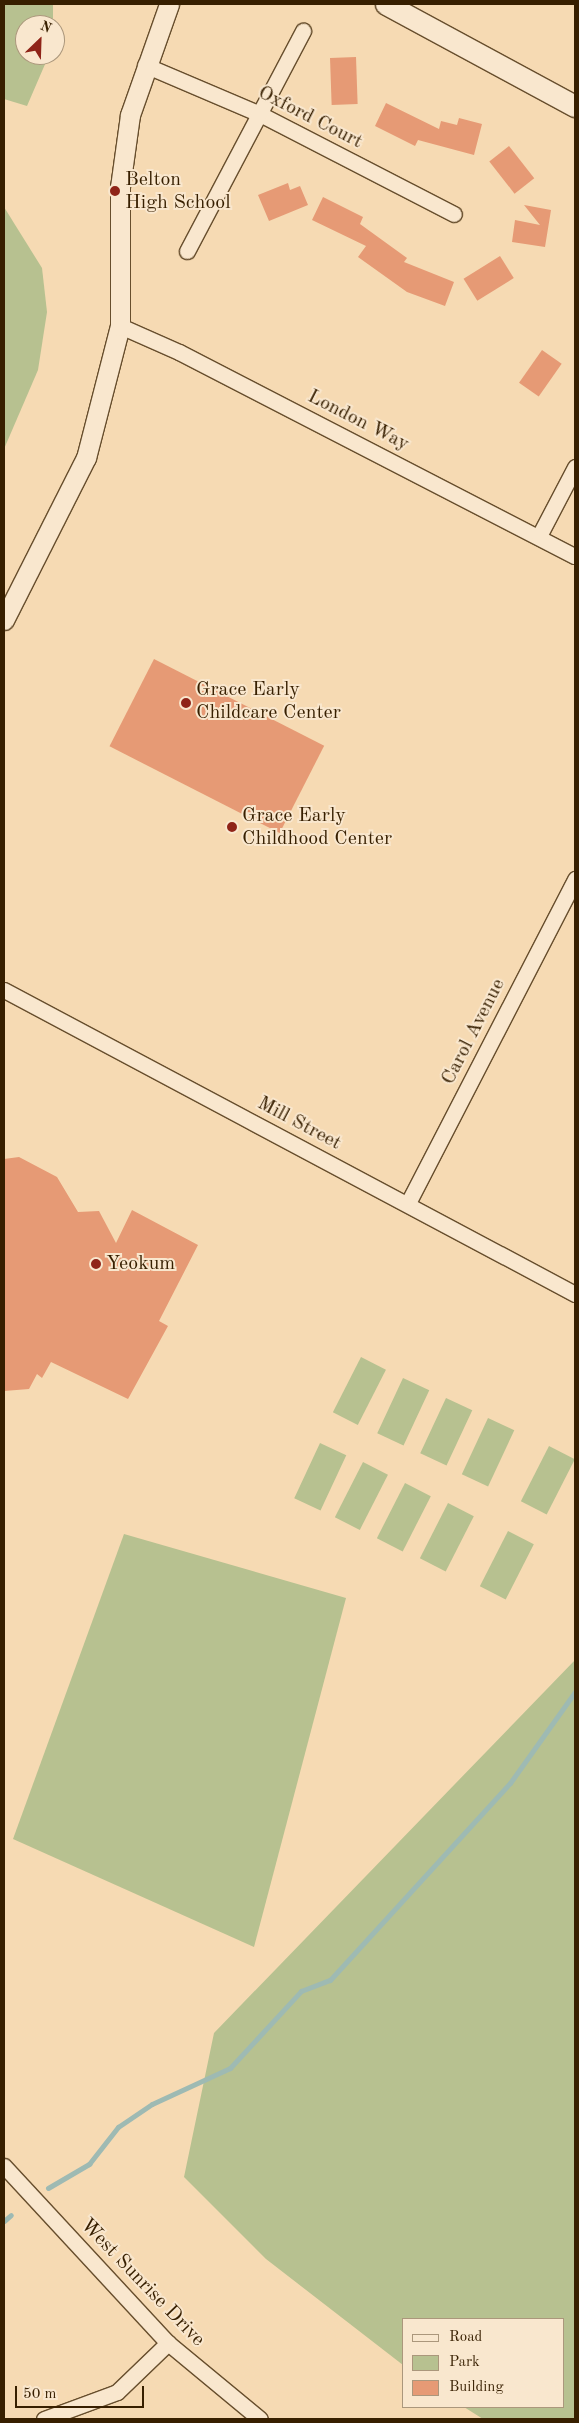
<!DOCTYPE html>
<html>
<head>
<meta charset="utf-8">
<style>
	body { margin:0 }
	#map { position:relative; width:579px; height:2423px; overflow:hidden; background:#f6dab3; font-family:"Old Standard TT",serif }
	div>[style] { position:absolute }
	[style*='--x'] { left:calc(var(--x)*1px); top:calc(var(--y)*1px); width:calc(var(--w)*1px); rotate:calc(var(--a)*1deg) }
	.green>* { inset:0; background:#b7c190; transform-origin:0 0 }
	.stream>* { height:5px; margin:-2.5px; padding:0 2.5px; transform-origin:2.5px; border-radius:2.5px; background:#9ebab3 }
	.building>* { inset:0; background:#e69a75; transform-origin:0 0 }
	.roads { filter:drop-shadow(1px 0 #674e2d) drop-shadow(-1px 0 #674e2d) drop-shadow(0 1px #674e2d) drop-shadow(0 -1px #674e2d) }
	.minor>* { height:15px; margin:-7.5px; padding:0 7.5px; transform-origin:7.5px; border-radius:7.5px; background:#f9e7ce }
	.tertiary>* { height:19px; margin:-9.5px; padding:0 9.5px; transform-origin:9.5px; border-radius:9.5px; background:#f9e7ce }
	.secondary>* { height:21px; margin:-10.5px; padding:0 10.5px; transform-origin:10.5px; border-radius:10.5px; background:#f9e7ce }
	.dots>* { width:14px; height:14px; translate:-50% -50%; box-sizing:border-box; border:2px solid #f9e7ce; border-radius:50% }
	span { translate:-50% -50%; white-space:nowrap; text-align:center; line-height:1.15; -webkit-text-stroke:4px #f9e7ce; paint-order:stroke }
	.street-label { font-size:20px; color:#371f00 }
	.poi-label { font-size:20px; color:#371f00 }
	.left { translate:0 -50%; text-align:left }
	.frame { position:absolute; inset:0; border:5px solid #371f00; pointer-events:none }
	.legend { position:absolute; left:402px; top:2318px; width:162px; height:90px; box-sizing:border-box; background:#f9e7ce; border:1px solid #ab977c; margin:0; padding:6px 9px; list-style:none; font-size:15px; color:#371f00 }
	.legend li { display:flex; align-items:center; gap:10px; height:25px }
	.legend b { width:25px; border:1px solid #ab977c }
	.north { position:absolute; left:15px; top:15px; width:50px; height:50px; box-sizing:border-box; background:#f9e7ce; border:1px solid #ab977c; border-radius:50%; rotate:24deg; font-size:14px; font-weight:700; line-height:20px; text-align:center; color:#371f00 }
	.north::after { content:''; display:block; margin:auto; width:18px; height:22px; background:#8f2418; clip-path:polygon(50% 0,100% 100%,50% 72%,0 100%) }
	.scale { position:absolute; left:15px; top:2386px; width:129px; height:22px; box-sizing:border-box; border:2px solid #371f00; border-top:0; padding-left:6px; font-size:15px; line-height:18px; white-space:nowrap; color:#371f00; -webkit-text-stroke:4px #f9e7ce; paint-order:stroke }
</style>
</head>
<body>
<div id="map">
	<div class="green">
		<i style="clip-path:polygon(4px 4px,53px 4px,53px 25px,25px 25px,25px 55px,49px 55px,27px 106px,4px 99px)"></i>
		<i style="clip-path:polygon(4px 207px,42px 268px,47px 312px,38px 370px,4px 449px)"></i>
		<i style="left:361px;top:1357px;width:28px;height:62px;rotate:27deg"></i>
		<i style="left:403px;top:1378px;width:29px;height:61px;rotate:25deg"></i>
		<i style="left:446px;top:1398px;width:29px;height:61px;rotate:25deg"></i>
		<i style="left:488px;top:1418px;width:29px;height:62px;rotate:25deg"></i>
		<i style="left:320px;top:1443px;width:29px;height:61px;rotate:25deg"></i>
		<i style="left:549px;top:1446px;width:29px;height:62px;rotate:27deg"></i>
		<i style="left:363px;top:1462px;width:28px;height:62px;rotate:27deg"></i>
		<i style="left:405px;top:1483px;width:29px;height:62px;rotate:27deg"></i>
		<i style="left:448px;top:1503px;width:29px;height:62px;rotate:27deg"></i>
		<i style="left:508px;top:1531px;width:29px;height:62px;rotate:27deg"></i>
		<i style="clip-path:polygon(124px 1534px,346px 1598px,254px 1947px,13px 1839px)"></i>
		<i style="clip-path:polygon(575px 1660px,575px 2419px,483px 2419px,464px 2407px,563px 2407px,563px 2319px,403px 2319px,403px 2365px,266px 2259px,184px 2177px,214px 2033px)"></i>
	</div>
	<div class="stream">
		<i style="--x:48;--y:2188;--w:48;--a:-30.3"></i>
		<i style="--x:89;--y:2164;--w:47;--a:-51.9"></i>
		<i style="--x:118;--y:2127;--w:41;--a:-34.1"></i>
		<i style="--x:152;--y:2104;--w:86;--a:-24.8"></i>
		<i style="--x:230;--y:2068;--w:105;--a:-47.3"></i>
		<i style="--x:301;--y:1991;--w:31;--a:-21"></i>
		<i style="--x:330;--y:1980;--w:267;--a:-47.6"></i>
		<i style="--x:510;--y:1783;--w:112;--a:-54.5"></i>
		<i style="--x:4;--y:2221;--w:9;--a:-41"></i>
	</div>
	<div class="building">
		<i style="left:356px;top:57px;width:47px;height:26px;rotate:88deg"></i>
		<i style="clip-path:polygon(386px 103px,439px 129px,441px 121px,457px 125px,459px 118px,482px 124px,474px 155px,418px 140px,415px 146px,375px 126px)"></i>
		<i style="left:509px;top:146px;width:41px;height:25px;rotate:52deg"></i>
		<i style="clip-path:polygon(288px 183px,290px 190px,300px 186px,308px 205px,269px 221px,258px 195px)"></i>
		<i style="clip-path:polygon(323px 197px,363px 217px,360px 224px,407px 258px,404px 262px,454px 282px,445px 306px,407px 292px,358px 257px,366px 246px,312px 220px)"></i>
		<i style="clip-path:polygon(524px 205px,551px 210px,545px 247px,512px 242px,515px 220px,540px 225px)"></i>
		<i style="left:500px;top:256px;width:26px;height:43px;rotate:58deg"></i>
		<i style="left:542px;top:350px;width:24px;height:40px;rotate:35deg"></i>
		<i style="left:154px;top:659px;width:191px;height:98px;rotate:27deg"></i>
		<i style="clip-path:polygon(19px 1157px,57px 1177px,78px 1212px,99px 1211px,116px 1243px,132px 1210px,198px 1245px,159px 1321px,168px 1326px,128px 1399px,51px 1362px,42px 1378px,37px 1374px,29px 1389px,4px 1391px,4px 1159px)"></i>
	</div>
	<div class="roads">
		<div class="minor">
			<i style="--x:145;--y:65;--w:125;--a:23.1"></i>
			<i style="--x:260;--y:114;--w:218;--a:27.3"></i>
			<i style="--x:187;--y:251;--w:249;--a:-62.2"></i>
			<i style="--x:120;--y:326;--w:64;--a:23.8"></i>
			<i style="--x:179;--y:352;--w:445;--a:27.3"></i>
			<i style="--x:539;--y:536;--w:78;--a:-62.4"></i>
			<i style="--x:4;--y:990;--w:647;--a:28.03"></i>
			<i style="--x:408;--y:1203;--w:365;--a:-62.7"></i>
			<i style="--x:4;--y:2166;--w:241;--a:47.2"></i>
			<i style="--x:168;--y:2343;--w:119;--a:39.6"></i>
			<i style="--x:44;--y:2419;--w:78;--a:-20.3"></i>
			<i style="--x:117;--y:2392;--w:71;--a:-43.9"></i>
		</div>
		<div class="tertiary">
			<i style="--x:4;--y:620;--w:182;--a:-63.2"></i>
			<i style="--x:86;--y:458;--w:136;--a:-75.6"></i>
			<i style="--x:120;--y:326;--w:139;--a:-90"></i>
			<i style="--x:120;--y:187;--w:73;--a:-82.1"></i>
			<i style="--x:130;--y:115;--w:118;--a:-70.6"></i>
		</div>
		<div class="secondary">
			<i style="--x:386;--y:4;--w:215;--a:28.4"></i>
		</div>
	</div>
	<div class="dots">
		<i style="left:115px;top:191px;background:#8f2418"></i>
		<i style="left:186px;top:703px;background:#8f2418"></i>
		<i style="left:232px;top:827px;background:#8f2418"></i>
		<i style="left:96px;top:1264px;background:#8f2418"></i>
	</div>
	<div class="street-label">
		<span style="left:310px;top:118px;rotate:27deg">Oxford Court</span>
		<span style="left:358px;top:421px;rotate:27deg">London Way</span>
		<span style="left:474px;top:1032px;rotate:-63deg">Carol Avenue</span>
		<span style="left:299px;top:1124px;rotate:28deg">Mill Street</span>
		<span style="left:142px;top:2283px;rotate:46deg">West Sunrise Drive</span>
	</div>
	<div class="poi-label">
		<span class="left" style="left:125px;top:192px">Belton<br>High School</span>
		<span class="left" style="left:196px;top:702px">Grace Early<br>Childcare Center</span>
		<span class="left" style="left:242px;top:828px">Grace Early<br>Childhood Center</span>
		<span class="left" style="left:106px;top:1264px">Yeokum</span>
	</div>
	<div class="frame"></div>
	<ul class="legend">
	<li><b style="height:6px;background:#f9e7ce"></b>Road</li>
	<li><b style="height:14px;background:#b7c190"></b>Park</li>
	<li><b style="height:14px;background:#e69a75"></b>Building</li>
	</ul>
	<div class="north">N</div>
	<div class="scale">50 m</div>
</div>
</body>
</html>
